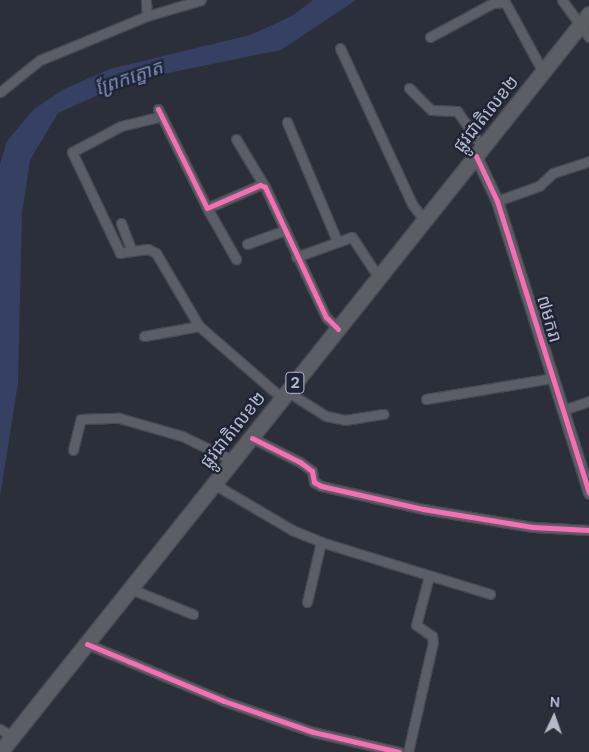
<!DOCTYPE html>
<html>
<head>
<meta charset="utf-8">
<style>
	body { margin:0 }
	#map { position:relative; width:589px; height:752px; overflow:hidden; background:#2a2f3a; font-family:"DM Sans","Noto Sans Khmer",sans-serif }
	div>[style] { position:absolute }
	[style*='--x'] { left:calc(var(--x)*1px); top:calc(var(--y)*1px); width:calc(var(--w)*1px); rotate:calc(var(--a)*1deg) }
	.water>* { inset:0; background:#354062 }
	.roads { filter:drop-shadow(1px 0 #474a53) drop-shadow(-1px 0 #474a53) drop-shadow(0 1px #474a53) drop-shadow(0 -1px #474a53) }
	.minor>* { height:9px; margin:-4.5px; padding:0 4.5px; transform-origin:4.5px; border-radius:4.5px; background:#5b5e67 }
	.tertiary>* { height:11px; margin:-5.5px; padding:0 5.5px; transform-origin:5.5px; border-radius:5.5px; background:#5b5e67 }
	.trunk>* { height:15px; margin:-7.5px; padding:0 7.5px; transform-origin:7.5px; border-radius:7.5px; background:#5c5e65 }
	.cycleway>* { height:5px; margin:-2.5px; padding:0 2.5px; transform-origin:2.5px; border-radius:2.5px; background:#f96db3 }
	span { translate:-50% -50%; white-space:nowrap; text-align:center; line-height:1.15; -webkit-text-stroke:4.5px #1d2435; paint-order:stroke }
	.shield-label span { padding:1px 4px; background:#1d2435; border:1px solid; border-radius:4px; -webkit-text-stroke-width:0 }
	.shield-label { font-size:16px; color:#b5bacb; font-weight:700 }
	.street-label { font-size:18px; color:#b5bacb }
	.water-label { font-size:19px; color:#7c8bb3; font-style:italic }
	.north { position:absolute; left:529px; top:692px; width:50px; height:50px; -webkit-text-stroke:4px #1d2435; paint-order:stroke; rotate:3deg; font-size:14px; font-weight:700; line-height:20px; text-align:center; color:#b5bacb }
	.north::after { content:''; display:block; margin:auto; width:18px; height:22px; background:#b5bacb; clip-path:polygon(50% 0,100% 100%,50% 72%,0 100%) }
</style>
</head>
<body>
<div id="map">
	<div class="water">
		<i style="clip-path:polygon(313px 0,356px 0,281px 50px,129px 81px,58px 113px,30px 160px,22px 213px,18px 383px,0 497px,0 164px,7px 141px,34px 109px,64px 89px,110px 69px,250px 35px,292px 16px)"></i>
	</div>
	<div class="roads">
		<div class="minor">
			<i style="--x:562;--y:0;--w:46;--a:53.9"></i>
			<i style="--x:147;--y:16;--w:56;--a:-16.5"></i>
			<i style="--x:430;--y:37;--w:72;--a:-28.4"></i>
			<i style="--x:493;--y:3;--w:12;--a:-5"></i>
			<i style="--x:505;--y:2;--w:80;--a:61.5"></i>
			<i style="--x:340;--y:48;--w:172;--a:65.2"></i>
			<i style="--x:412;--y:204;--w:21;--a:53"></i>
			<i style="--x:409;--y:88;--w:31;--a:45"></i>
			<i style="--x:431;--y:110;--w:26;--a:2"></i>
			<i style="--x:457;--y:111;--w:45;--a:54.9"></i>
			<i style="--x:0;--y:92;--w:51;--a:-38.7"></i>
			<i style="--x:40;--y:60;--w:116;--a:-22.4"></i>
			<i style="--x:147;--y:16;--w:16;--a:-94"></i>
			<i style="--x:158;--y:109;--w:110;--a:63.7"></i>
			<i style="--x:207;--y:208;--w:58;--a:-23.5"></i>
			<i style="--x:260;--y:185;--w:5;--a:22"></i>
			<i style="--x:265;--y:187;--w:144;--a:64.9"></i>
			<i style="--x:326;--y:317;--w:17;--a:45"></i>
			<i style="--x:287;--y:122;--w:129;--a:67.2"></i>
			<i style="--x:236;--y:139;--w:56;--a:58.9"></i>
			<i style="--x:497;--y:201;--w:45;--a:-19.7"></i>
			<i style="--x:539;--y:186;--w:19;--a:-43"></i>
			<i style="--x:553;--y:173;--w:38;--a:-18"></i>
			<i style="--x:207;--y:208;--w:59;--a:60.4"></i>
			<i style="--x:121;--y:223;--w:30;--a:69"></i>
			<i style="--x:132;--y:251;--w:16;--a:-7"></i>
			<i style="--x:148;--y:249;--w:9;--a:27"></i>
			<i style="--x:156;--y:253;--w:85;--a:59.5"></i>
			<i style="--x:199;--y:326;--w:111;--a:41"></i>
			<i style="--x:247;--y:244;--w:40;--a:-20.2"></i>
			<i style="--x:132;--y:251;--w:12;--a:171"></i>
			<i style="--x:120;--y:253;--w:112;--a:-115.4"></i>
			<i style="--x:72;--y:152;--w:55;--a:-28"></i>
			<i style="--x:121;--y:126;--w:42;--a:-13.7"></i>
			<i style="--x:296;--y:257;--w:59;--a:-19.7"></i>
			<i style="--x:352;--y:237;--w:49;--a:56.6"></i>
			<i style="--x:144;--y:336;--w:56;--a:-10.3"></i>
			<i style="--x:288;--y:392;--w:45;--a:32.3"></i>
			<i style="--x:326;--y:416;--w:19;--a:12"></i>
			<i style="--x:345;--y:420;--w:39;--a:-9"></i>
			<i style="--x:426;--y:399;--w:129;--a:-9.4"></i>
			<i style="--x:563;--y:410;--w:28;--a:-19"></i>
			<i style="--x:252;--y:438;--w:54;--a:26.6"></i>
			<i style="--x:300;--y:462;--w:15;--a:37"></i>
			<i style="--x:312;--y:471;--w:11;--a:80"></i>
			<i style="--x:314;--y:482;--w:8;--a:30"></i>
			<i style="--x:321;--y:486;--w:105;--a:12.7"></i>
			<i style="--x:423;--y:509;--w:111;--a:9.3"></i>
			<i style="--x:533;--y:527;--w:56;--a:3.1"></i>
			<i style="--x:73;--y:450;--w:32;--a:-76"></i>
			<i style="--x:81;--y:419;--w:38;--a:-2"></i>
			<i style="--x:119;--y:418;--w:66;--a:15.9"></i>
			<i style="--x:182;--y:436;--w:58;--a:25.7"></i>
			<i style="--x:214;--y:484;--w:91;--a:30.5"></i>
			<i style="--x:292;--y:530;--w:31;--a:22"></i>
			<i style="--x:321;--y:542;--w:177;--a:17.1"></i>
			<i style="--x:131;--y:589;--w:67;--a:22"></i>
			<i style="--x:307;--y:602;--w:62;--a:-76.9"></i>
			<i style="--x:87;--y:644;--w:148;--a:22.6"></i>
			<i style="--x:224;--y:701;--w:94;--a:19.2"></i>
			<i style="--x:313;--y:732;--w:88;--a:13.1"></i>
			<i style="--x:0;--y:729;--w:15;--a:32"></i>
			<i style="--x:408;--y:752;--w:113;--a:-77.2"></i>
			<i style="--x:433;--y:642;--w:6;--a:-99"></i>
			<i style="--x:432;--y:636;--w:19;--a:-145"></i>
			<i style="--x:416;--y:625;--w:51;--a:-75.1"></i>
		</div>
		<div class="tertiary">
			<i style="--x:476;--y:156;--w:50;--a:65"></i>
			<i style="--x:497;--y:201;--w:306;--a:72.5"></i>
		</div>
		<div class="trunk">
			<i style="--x:0;--y:752;--w:944;--a:-51.41"></i>
		</div>
	</div>
	<div class="cycleway">
		<i style="--x:158;--y:109;--w:110;--a:63.7"></i>
		<i style="--x:207;--y:208;--w:58;--a:-23.5"></i>
		<i style="--x:260;--y:185;--w:5;--a:22"></i>
		<i style="--x:265;--y:187;--w:144;--a:64.9"></i>
		<i style="--x:326;--y:317;--w:17;--a:45"></i>
		<i style="--x:476;--y:156;--w:50;--a:65"></i>
		<i style="--x:497;--y:201;--w:306;--a:72.5"></i>
		<i style="--x:252;--y:438;--w:54;--a:26.6"></i>
		<i style="--x:300;--y:462;--w:15;--a:37"></i>
		<i style="--x:312;--y:471;--w:11;--a:80"></i>
		<i style="--x:314;--y:482;--w:8;--a:30"></i>
		<i style="--x:321;--y:486;--w:105;--a:12.7"></i>
		<i style="--x:423;--y:509;--w:111;--a:9.3"></i>
		<i style="--x:533;--y:527;--w:56;--a:3.1"></i>
		<i style="--x:87;--y:644;--w:148;--a:22.6"></i>
		<i style="--x:224;--y:701;--w:94;--a:19.2"></i>
		<i style="--x:313;--y:732;--w:88;--a:13.1"></i>
	</div>
	<div class="shield-label">
		<span style="left:295px;top:383px">2</span>
	</div>
	<div class="street-label">
		<span style="left:486px;top:114px;rotate:-51deg">ផ្លូវជាតិលេខ២</span>
		<span style="left:549px;top:319px;rotate:74deg">៧មករា</span>
		<span style="left:233px;top:430px;rotate:-51deg">ផ្លូវជាតិលេខ២</span>
	</div>
	<div class="water-label">
		<span style="left:129px;top:78px;rotate:-19deg">ព្រែកត្នោត</span>
	</div>
	<div class="north">N</div>
</div>
</body>
</html>
